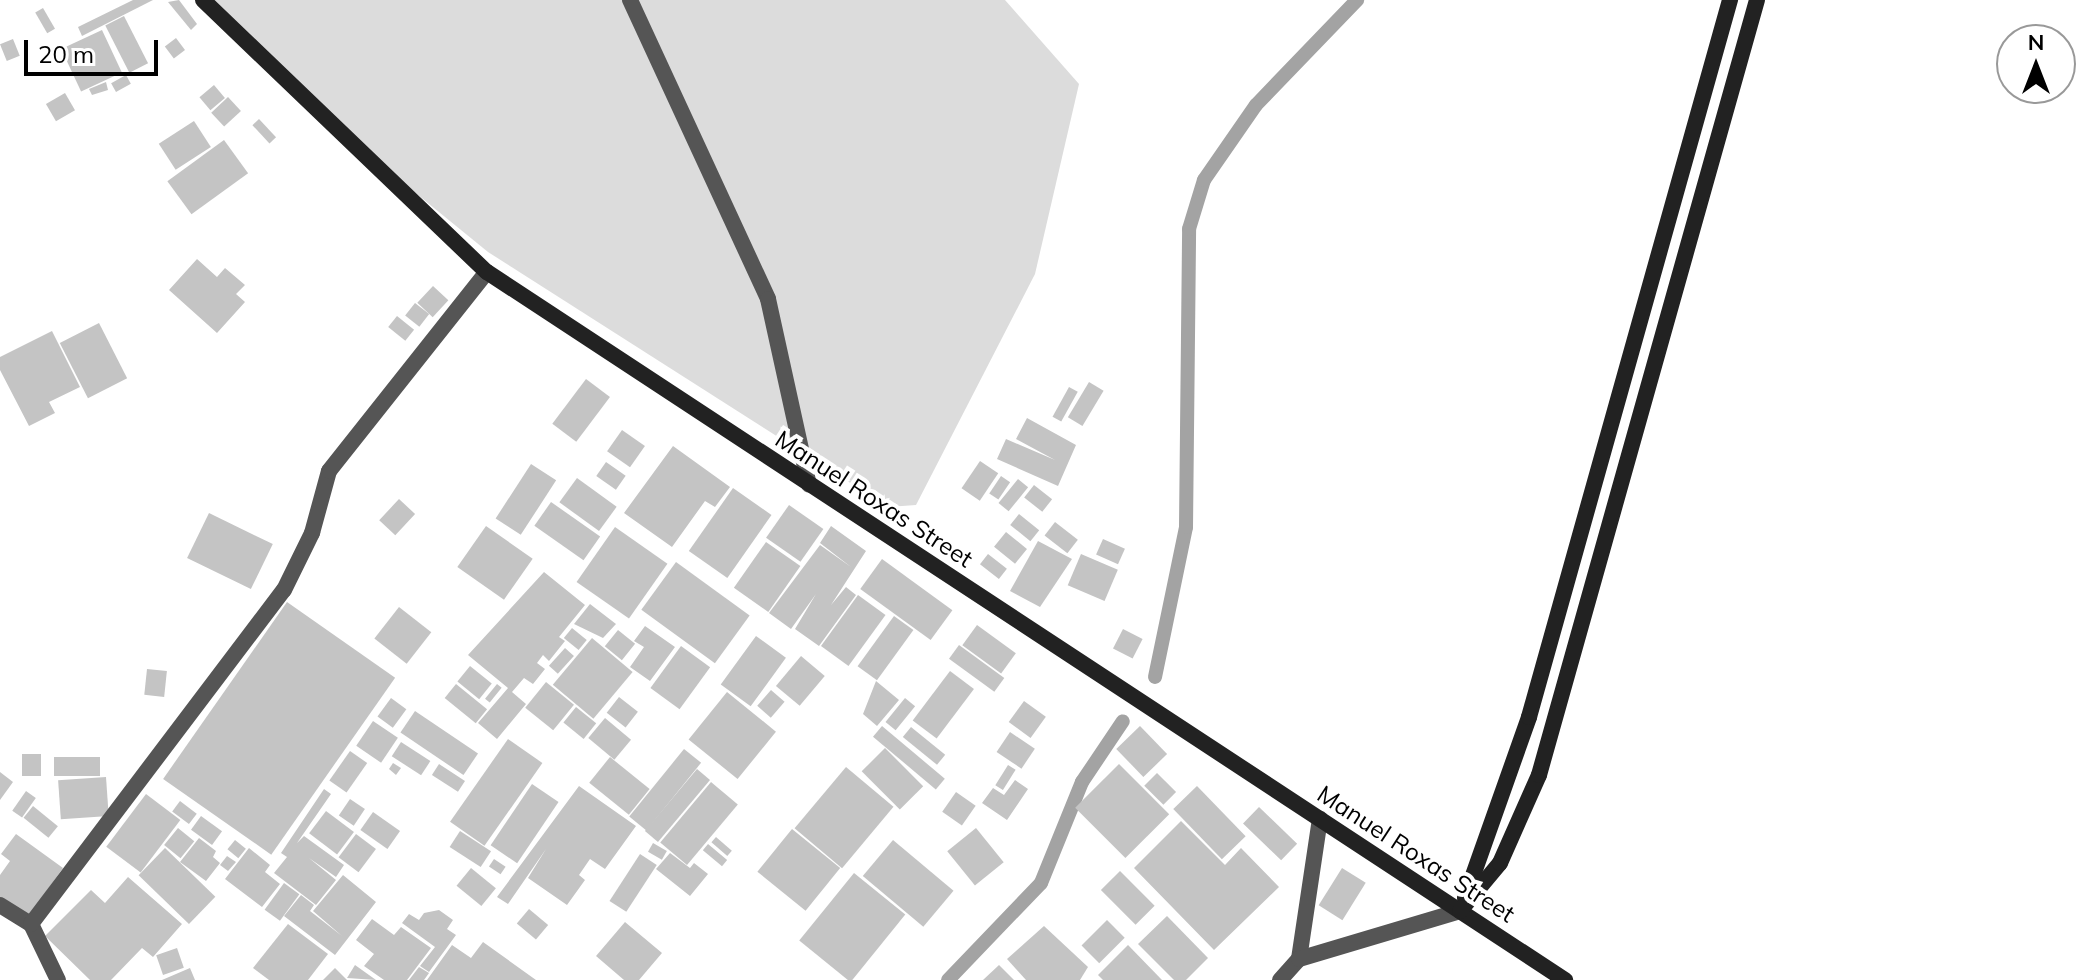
<!DOCTYPE html>
<html>
<head>
<meta charset="utf-8">
<style>
	body { margin:0 }
	#map { position:relative; width:2100px; height:980px; overflow:hidden; background:#fff; font-family:Mulish,sans-serif }
	div>[style] { position:absolute }
	[style*='--x'] { left:calc(var(--x)*1px); top:calc(var(--y)*1px); width:calc(var(--w)*1px); rotate:calc(var(--a)*1deg) }
	.green>* { inset:0; background:#dcdcdc }
	.stream>* { height:14px; margin:-7px; padding:0 7px; transform-origin:7px; border-radius:7px; background:#a3a3a3 }
	.building>* { inset:0; background:#c4c4c4; transform-origin:0 0 }
	.lane>* { height:16px; margin:-8px; padding:0 8px; transform-origin:8px; border-radius:8px; background:#555 }
	.street>* { height:16px; margin:-8px; padding:0 8px; transform-origin:8px; border-radius:8px; background:#555 }
	.secondary>* { height:16px; margin:-8px; padding:0 8px; transform-origin:8px; border-radius:8px; background:#222 }
	span { translate:-50% -50%; white-space:nowrap; text-align:center; line-height:1.15; -webkit-text-stroke:8px #fff; paint-order:stroke }
	.street-label { font-size:24px; color:#000 }
	.north { position:absolute; left:1996px; top:24px; width:80px; height:80px; box-sizing:border-box; background:#fff; border:2px solid #999; border-radius:50%; rotate:0deg; font-size:22px; font-weight:700; line-height:32px; text-align:center; color:#000 }
	.north::after { content:''; display:block; margin:auto; width:28px; height:36px; background:#000; clip-path:polygon(50% 0,100% 100%,50% 72%,0 100%) }
	.scale { position:absolute; left:24px; top:40px; width:134px; height:36px; box-sizing:border-box; border:4px solid #000; border-top:0; padding-left:10px; font-size:24px; line-height:28px; white-space:nowrap; color:#000; -webkit-text-stroke:6px #fff; paint-order:stroke }
</style>
</head>
<body>
<div id="map">
	<div class="green">
		<i style="clip-path:polygon(204px 0,1005px 0,1079px 84px,1035px 274px,916px 505px,888px 507px,488px 252px,310px 107px)"></i>
	</div>
	<div class="stream">
		<i style="--x:1155;--y:677;--w:153;--a:-78.3"></i>
		<i style="--x:1186;--y:527;--w:298;--a:-89.4"></i>
		<i style="--x:1189;--y:229;--w:51;--a:-73"></i>
		<i style="--x:1204;--y:180;--w:91;--a:-55.3"></i>
		<i style="--x:1256;--y:105;--w:146;--a:-46.1"></i>
		<i style="--x:948;--y:980;--w:134;--a:-46.2"></i>
		<i style="--x:1041;--y:883;--w:109;--a:-67.9"></i>
		<i style="--x:1082;--y:782;--w:73;--a:-56.1"></i>
	</div>
	<div class="building">
		<i style="clip-path:polygon(133px 0,153px 0,82px 36px,78px 27px)"></i>
		<i style="clip-path:polygon(179px 0,197px 24px,191px 30px,168px 2px)"></i>
		<i style="left:43px;top:8px;width:24px;height:9px;rotate:60deg"></i>
		<i style="left:124px;top:16px;width:53px;height:21px;rotate:63deg"></i>
		<i style="left:102px;top:30px;width:47px;height:45px;rotate:65deg"></i>
		<i style="left:176px;top:38px;width:15px;height:14px;rotate:53deg"></i>
		<i style="left:13px;top:39px;width:18px;height:14px;rotate:68deg"></i>
		<i style="left:126px;top:75px;width:10px;height:17px;rotate:61deg"></i>
		<i style="clip-path:polygon(106px 82px,108px 90px,92px 95px,89px 89px)"></i>
		<i style="left:214px;top:85px;width:17px;height:19px;rotate:50deg"></i>
		<i style="left:65px;top:93px;width:20px;height:22px;rotate:60deg"></i>
		<i style="left:228px;top:97px;width:19px;height:23px;rotate:47deg"></i>
		<i style="left:259px;top:119px;width:25px;height:9px;rotate:47deg"></i>
		<i style="left:194px;top:121px;width:31px;height:42px;rotate:57deg"></i>
		<i style="left:224px;top:140px;width:41px;height:70px;rotate:54deg"></i>
		<i style="clip-path:polygon(197px 259px,217px 277px,225px 268px,245px 285px,236px 294px,245px 302px,217px 333px,169px 290px)"></i>
		<i style="left:433px;top:286px;width:21px;height:23px;rotate:43deg"></i>
		<i style="left:415px;top:303px;width:18px;height:16px;rotate:38deg"></i>
		<i style="left:397px;top:316px;width:22px;height:14px;rotate:39deg"></i>
		<i style="left:99px;top:323px;width:62px;height:44px;rotate:63deg"></i>
		<i style="clip-path:polygon(52px 331px,80px 387px,49px 402px,55px 413px,29px 426px,0 370px,0 357px)"></i>
		<i style="left:586px;top:379px;width:30px;height:56px;rotate:37deg"></i>
		<i style="left:1089px;top:382px;width:17px;height:41px;rotate:31deg"></i>
		<i style="left:1069px;top:387px;width:10px;height:34px;rotate:29deg"></i>
		<i style="clip-path:polygon(1027px 418px,1076px 445px,1058px 486px,997px 459px,1006px 439px,1055px 460px,1016px 439px)"></i>
		<i style="left:622px;top:430px;width:28px;height:26px;rotate:35deg"></i>
		<i style="clip-path:polygon(673px 446px,730px 487px,715px 507px,705px 501px,672px 547px,624px 513px)"></i>
		<i style="left:980px;top:461px;width:22px;height:33px;rotate:34deg"></i>
		<i style="left:606px;top:462px;width:24px;height:17px;rotate:35deg"></i>
		<i style="left:531px;top:464px;width:30px;height:65px;rotate:33deg"></i>
		<i style="left:1001px;top:476px;width:11px;height:21px;rotate:34deg"></i>
		<i style="left:577px;top:478px;width:49px;height:30px;rotate:36deg"></i>
		<i style="left:1018px;top:479px;width:13px;height:31px;rotate:39deg"></i>
		<i style="left:1034px;top:485px;width:23px;height:16px;rotate:38deg"></i>
		<i style="left:733px;top:488px;width:47px;height:77px;rotate:35deg"></i>
		<i style="left:399px;top:499px;width:22px;height:29px;rotate:43deg"></i>
		<i style="left:551px;top:502px;width:60px;height:29px;rotate:35deg"></i>
		<i style="left:789px;top:505px;width:42px;height:40px;rotate:35deg"></i>
		<i style="left:209px;top:513px;width:71px;height:50px;rotate:26deg"></i>
		<i style="left:1019px;top:514px;width:26px;height:14px;rotate:39deg"></i>
		<i style="left:1055px;top:522px;width:29px;height:17px;rotate:38deg"></i>
		<i style="left:486px;top:526px;width:57px;height:50px;rotate:35deg"></i>
		<i style="clip-path:polygon(831px 526px,866px 551px,831px 605px,846px 587px,856px 595px,819px 646px,795px 629px,816px 594px,791px 629px,769px 613px,820px 545px,851px 567px,820px 543px)"></i>
		<i style="left:615px;top:527px;width:64px;height:67px;rotate:35deg"></i>
		<i style="left:1006px;top:532px;width:27px;height:19px;rotate:39deg"></i>
		<i style="left:1103px;top:539px;width:24px;height:17px;rotate:24deg"></i>
		<i style="clip-path:polygon(1038px 541px,1072px 559px,1040px 607px,1010px 591px)"></i>
		<i style="left:766px;top:542px;width:42px;height:56px;rotate:35deg"></i>
		<i style="left:988px;top:554px;width:24px;height:13px;rotate:38deg"></i>
		<i style="left:1081px;top:554px;width:40px;height:34px;rotate:23deg"></i>
		<i style="left:882px;top:559px;width:87px;height:37px;rotate:36deg"></i>
		<i style="left:676px;top:562px;width:91px;height:59px;rotate:36deg"></i>
		<i style="clip-path:polygon(544px 572px,585px 605px,559px 637px,565px 641px,549px 661px,543px 655px,537px 663px,545px 669px,533px 684px,524px 678px,512px 692px,526px 704px,497px 739px,478px 723px,508px 688px,468px 655px)"></i>
		<i style="left:858px;top:595px;width:34px;height:63px;rotate:36deg"></i>
		<i style="left:287px;top:602px;width:132px;height:216px;rotate:35deg"></i>
		<i style="clip-path:polygon(590px 604px,616px 624px,603px 638px,574px 624px)"></i>
		<i style="left:399px;top:607px;width:41px;height:40px;rotate:38deg"></i>
		<i style="left:894px;top:616px;width:24px;height:62px;rotate:36deg"></i>
		<i style="left:977px;top:625px;width:48px;height:25px;rotate:36deg"></i>
		<i style="clip-path:polygon(645px 626px,675px 647px,650px 681px,630px 667px,644px 647px,634px 641px)"></i>
		<i style="left:572px;top:628px;width:19px;height:13px;rotate:39deg"></i>
		<i style="left:1123px;top:629px;width:22px;height:22px;rotate:27deg"></i>
		<i style="left:618px;top:630px;width:22px;height:21px;rotate:39deg"></i>
		<i style="left:756px;top:636px;width:37px;height:60px;rotate:36deg"></i>
		<i style="left:592px;top:638px;width:53px;height:61px;rotate:40deg"></i>
		<i style="left:959px;top:645px;width:56px;height:17px;rotate:36deg"></i>
		<i style="left:681px;top:646px;width:36px;height:52px;rotate:36deg"></i>
		<i style="left:565px;top:648px;width:12px;height:24px;rotate:42deg"></i>
		<i style="left:801px;top:656px;width:31px;height:39px;rotate:40deg"></i>
		<i style="left:470px;top:666px;width:28px;height:20px;rotate:39deg"></i>
		<i style="left:147px;top:669px;width:20px;height:26px;rotate:6deg"></i>
		<i style="left:950px;top:671px;width:30px;height:62px;rotate:37deg"></i>
		<i style="clip-path:polygon(876px 681px,899px 700px,877px 726px,863px 714px)"></i>
		<i style="left:546px;top:682px;width:36px;height:33px;rotate:39deg"></i>
		<i style="left:456px;top:684px;width:40px;height:18px;rotate:39deg"></i>
		<i style="left:497px;top:684px;width:6px;height:19px;rotate:39deg"></i>
		<i style="left:771px;top:690px;width:18px;height:21px;rotate:41deg"></i>
		<i style="left:727px;top:692px;width:63px;height:61px;rotate:39deg"></i>
		<i style="left:619px;top:697px;width:24px;height:20px;rotate:38deg"></i>
		<i style="left:391px;top:698px;width:19px;height:23px;rotate:36deg"></i>
		<i style="left:905px;top:698px;width:13px;height:31px;rotate:39deg"></i>
		<i style="left:1024px;top:701px;width:27px;height:26px;rotate:36deg"></i>
		<i style="left:576px;top:707px;width:26px;height:20px;rotate:39deg"></i>
		<i style="left:415px;top:711px;width:76px;height:26px;rotate:34deg"></i>
		<i style="left:605px;top:718px;width:34px;height:26px;rotate:40deg"></i>
		<i style="left:373px;top:721px;width:30px;height:30px;rotate:34deg"></i>
		<i style="left:882px;top:726px;width:82px;height:14px;rotate:40deg"></i>
		<i style="left:1140px;top:726px;width:39px;height:33px;rotate:46deg"></i>
		<i style="left:911px;top:727px;width:44px;height:13px;rotate:39deg"></i>
		<i style="left:1010px;top:732px;width:30px;height:24px;rotate:34deg"></i>
		<i style="left:508px;top:739px;width:42px;height:101px;rotate:35deg"></i>
		<i style="left:401px;top:742px;width:35px;height:17px;rotate:33deg"></i>
		<i style="left:885px;top:748px;width:54px;height:33px;rotate:45deg"></i>
		<i style="left:684px;top:749px;width:22px;height:87px;rotate:39deg"></i>
		<i style="left:350px;top:751px;width:21px;height:36px;rotate:35deg"></i>
		<i style="left:22px;top:754px;width:19px;height:22px"></i>
		<i style="left:54px;top:757px;width:46px;height:19px"></i>
		<i style="left:610px;top:757px;width:51px;height:33px;rotate:39deg"></i>
		<i style="clip-path:polygon(393px 763px,401px 768px,396px 775px,389px 769px)"></i>
		<i style="left:439px;top:764px;width:31px;height:13px;rotate:33deg"></i>
		<i style="left:1119px;top:764px;width:71px;height:62px;rotate:45deg"></i>
		<i style="left:1008px;top:765px;width:9px;height:24px;rotate:32deg"></i>
		<i style="left:846px;top:767px;width:62px;height:80px;rotate:40deg"></i>
		<i style="left:697px;top:769px;width:17px;height:81px;rotate:40deg"></i>
		<i style="clip-path:polygon(0 772px,13px 782px,0 800px)"></i>
		<i style="left:1157px;top:773px;width:27px;height:18px;rotate:45deg"></i>
		<i style="left:106px;top:777px;width:39px;height:48px;rotate:86deg"></i>
		<i style="clip-path:polygon(1015px 780px,1028px 789px,1007px 820px,982px 803px,993px 788px,1004px 795px)"></i>
		<i style="left:711px;top:782px;width:35px;height:79px;rotate:40deg"></i>
		<i style="left:532px;top:784px;width:32px;height:74px;rotate:34deg"></i>
		<i style="clip-path:polygon(579px 786px,636px 826px,605px 869px,590px 859px,579px 875px,585px 880px,567px 905px,528px 878px,546px 849px,508px 904px,497px 897px)"></i>
		<i style="left:1197px;top:786px;width:70px;height:33px;rotate:46deg"></i>
		<i style="clip-path:polygon(324px 789px,331px 794px,297px 843px,304px 836px,344px 865px,336px 877px,309px 858px,336px 880px,316px 905px,274px 873px,287px 857px,281px 853px)"></i>
		<i style="left:26px;top:791px;width:12px;height:24px;rotate:35deg"></i>
		<i style="left:956px;top:792px;width:24px;height:24px;rotate:35deg"></i>
		<i style="left:146px;top:794px;width:43px;height:66px;rotate:37deg"></i>
		<i style="left:350px;top:799px;width:18px;height:20px;rotate:34deg"></i>
		<i style="left:180px;top:801px;width:21px;height:13px;rotate:37deg"></i>
		<i style="left:33px;top:806px;width:32px;height:15px;rotate:39deg"></i>
		<i style="left:1259px;top:807px;width:53px;height:23px;rotate:44deg"></i>
		<i style="left:326px;top:811px;width:35px;height:28px;rotate:37deg"></i>
		<i style="left:373px;top:812px;width:33px;height:22px;rotate:35deg"></i>
		<i style="left:201px;top:816px;width:26px;height:17px;rotate:36deg"></i>
		<i style="clip-path:polygon(1181px 821px,1225px 865px,1241px 848px,1279px 887px,1214px 950px,1134px 868px)"></i>
		<i style="left:178px;top:828px;width:21px;height:22px;rotate:39deg"></i>
		<i style="left:976px;top:828px;width:44px;height:37px;rotate:51deg"></i>
		<i style="left:792px;top:829px;width:62px;height:55px;rotate:39deg"></i>
		<i style="left:460px;top:831px;width:37px;height:19px;rotate:33deg"></i>
		<i style="clip-path:polygon(16px 834px,63px 868px,28px 917px,0 897px,0 875px,10px 861px,1px 854px)"></i>
		<i style="left:356px;top:834px;width:25px;height:29px;rotate:37deg"></i>
		<i style="left:716px;top:837px;width:21px;height:7px;rotate:41deg"></i>
		<i style="clip-path:polygon(199px 838px,216px 851px,213px 857px,220px 863px,206px 881px,180px 862px)"></i>
		<i style="left:235px;top:840px;width:14px;height:12px;rotate:39deg"></i>
		<i style="left:893px;top:840px;width:79px;height:47px;rotate:40deg"></i>
		<i style="left:653px;top:843px;width:16px;height:10px;rotate:30deg"></i>
		<i style="left:708px;top:844px;width:25px;height:8px;rotate:40deg"></i>
		<i style="left:165px;top:848px;width:70px;height:38px;rotate:44deg"></i>
		<i style="clip-path:polygon(249px 848px,270px 865px,265px 872px,280px 884px,262px 907px,225px 879px)"></i>
		<i style="clip-path:polygon(670px 853px,690px 868px,694px 863px,708px 874px,690px 896px,656px 869px)"></i>
		<i style="left:640px;top:854px;width:20px;height:56px;rotate:33deg"></i>
		<i style="clip-path:polygon(227px 856px,236px 862px,228px 871px,220px 865px)"></i>
		<i style="left:494px;top:859px;width:14px;height:9px;rotate:34deg"></i>
		<i style="left:471px;top:868px;width:32px;height:23px;rotate:39deg"></i>
		<i style="left:1342px;top:868px;width:28px;height:44px;rotate:32deg"></i>
		<i style="left:1120px;top:871px;width:49px;height:27px;rotate:45deg"></i>
		<i style="left:854px;top:873px;width:66px;height:87px;rotate:39deg"></i>
		<i style="clip-path:polygon(343px 875px,376px 902px,335px 955px,284px 916px,301px 895px,314px 905px,310px 911px,342px 936px,313px 911px)"></i>
		<i style="clip-path:polygon(128px 877px,182px 924px,153px 957px,142px 948px,111px 980px,90px 980px,45px 936px,91px 890px,105px 903px)"></i>
		<i style="left:284px;top:883px;width:19px;height:33px;rotate:36deg"></i>
		<i style="left:529px;top:909px;width:25px;height:19px;rotate:40deg"></i>
		<i style="clip-path:polygon(439px 910px,453px 920px,447px 929px,456px 935px,429px 972px,420px 966px,435px 947px,402px 923px,409px 914px,419px 920px,424px 913px)"></i>
		<i style="clip-path:polygon(1167px 916px,1208px 958px,1186px 980px,1174px 980px,1138px 944px)"></i>
		<i style="clip-path:polygon(372px 919px,394px 935px,401px 927px,431px 948px,407px 980px,384px 980px,364px 966px,374px 954px,356px 940px)"></i>
		<i style="left:1107px;top:920px;width:25px;height:36px;rotate:45deg"></i>
		<i style="clip-path:polygon(625px 922px,662px 953px,639px 980px,624px 980px,596px 956px)"></i>
		<i style="clip-path:polygon(288px 924px,328px 954px,308px 980px,269px 980px,253px 968px)"></i>
		<i style="clip-path:polygon(1044px 926px,1088px 967px,1080px 980px,1026px 980px,1007px 959px)"></i>
		<i style="clip-path:polygon(483px 942px,536px 980px,427px 980px,452px 945px,471px 958px)"></i>
		<i style="clip-path:polygon(1128px 945px,1162px 980px,1103px 980px,1098px 975px)"></i>
		<i style="left:177px;top:948px;width:21px;height:22px;rotate:71deg"></i>
		<i style="clip-path:polygon(355px 965px,376px 980px,347px 978px)"></i>
		<i style="clip-path:polygon(999px 965px,1014px 980px,983px 980px)"></i>
		<i style="clip-path:polygon(419px 967px,429px 973px,424px 980px,409px 980px)"></i>
		<i style="clip-path:polygon(190px 968px,195px 980px,162px 980px)"></i>
		<i style="clip-path:polygon(335px 968px,347px 980px,323px 980px)"></i>
	</div>
	<div class="lane">
		<i style="--x:630;--y:0;--w:329;--a:65.2"></i>
		<i style="--x:768;--y:299;--w:190;--a:77.6"></i>
	</div>
	<div class="street">
		<i style="--x:0;--y:905;--w:36;--a:32"></i>
		<i style="--x:31;--y:924;--w:62;--a:64.3"></i>
		<i style="--x:31;--y:924;--w:419;--a:-52.9"></i>
		<i style="--x:284;--y:590;--w:64;--a:-63.8"></i>
		<i style="--x:312;--y:533;--w:64;--a:-74.7"></i>
		<i style="--x:329;--y:471;--w:254;--a:-51.6"></i>
		<i style="--x:1299;--y:959;--w:142;--a:-81.5"></i>
		<i style="--x:1280;--y:980;--w:28;--a:-48"></i>
		<i style="--x:1299;--y:959;--w:168;--a:-16.6"></i>
	</div>
	<div class="secondary">
		<i style="--x:203;--y:0;--w:393;--a:43.8"></i>
		<i style="--x:487;--y:272;--w:1290;--a:33.3"></i>
		<i style="--x:1465;--y:898;--w:192;--a:-70.5"></i>
		<i style="--x:1529;--y:717;--w:745;--a:-74.34"></i>
		<i style="--x:1460;--y:911;--w:62;--a:-50.2"></i>
		<i style="--x:1500;--y:863;--w:96;--a:-66.1"></i>
		<i style="--x:1539;--y:775;--w:805;--a:-74.29"></i>
	</div>
	<div class="street-label">
		<span style="left:874px;top:499px;rotate:33deg">Manuel Roxas Street</span>
		<span style="left:1416px;top:854px;rotate:33deg">Manuel Roxas Street</span>
	</div>
	<div class="north">N</div>
	<div class="scale">20 m</div>
</div>
</body>
</html>
